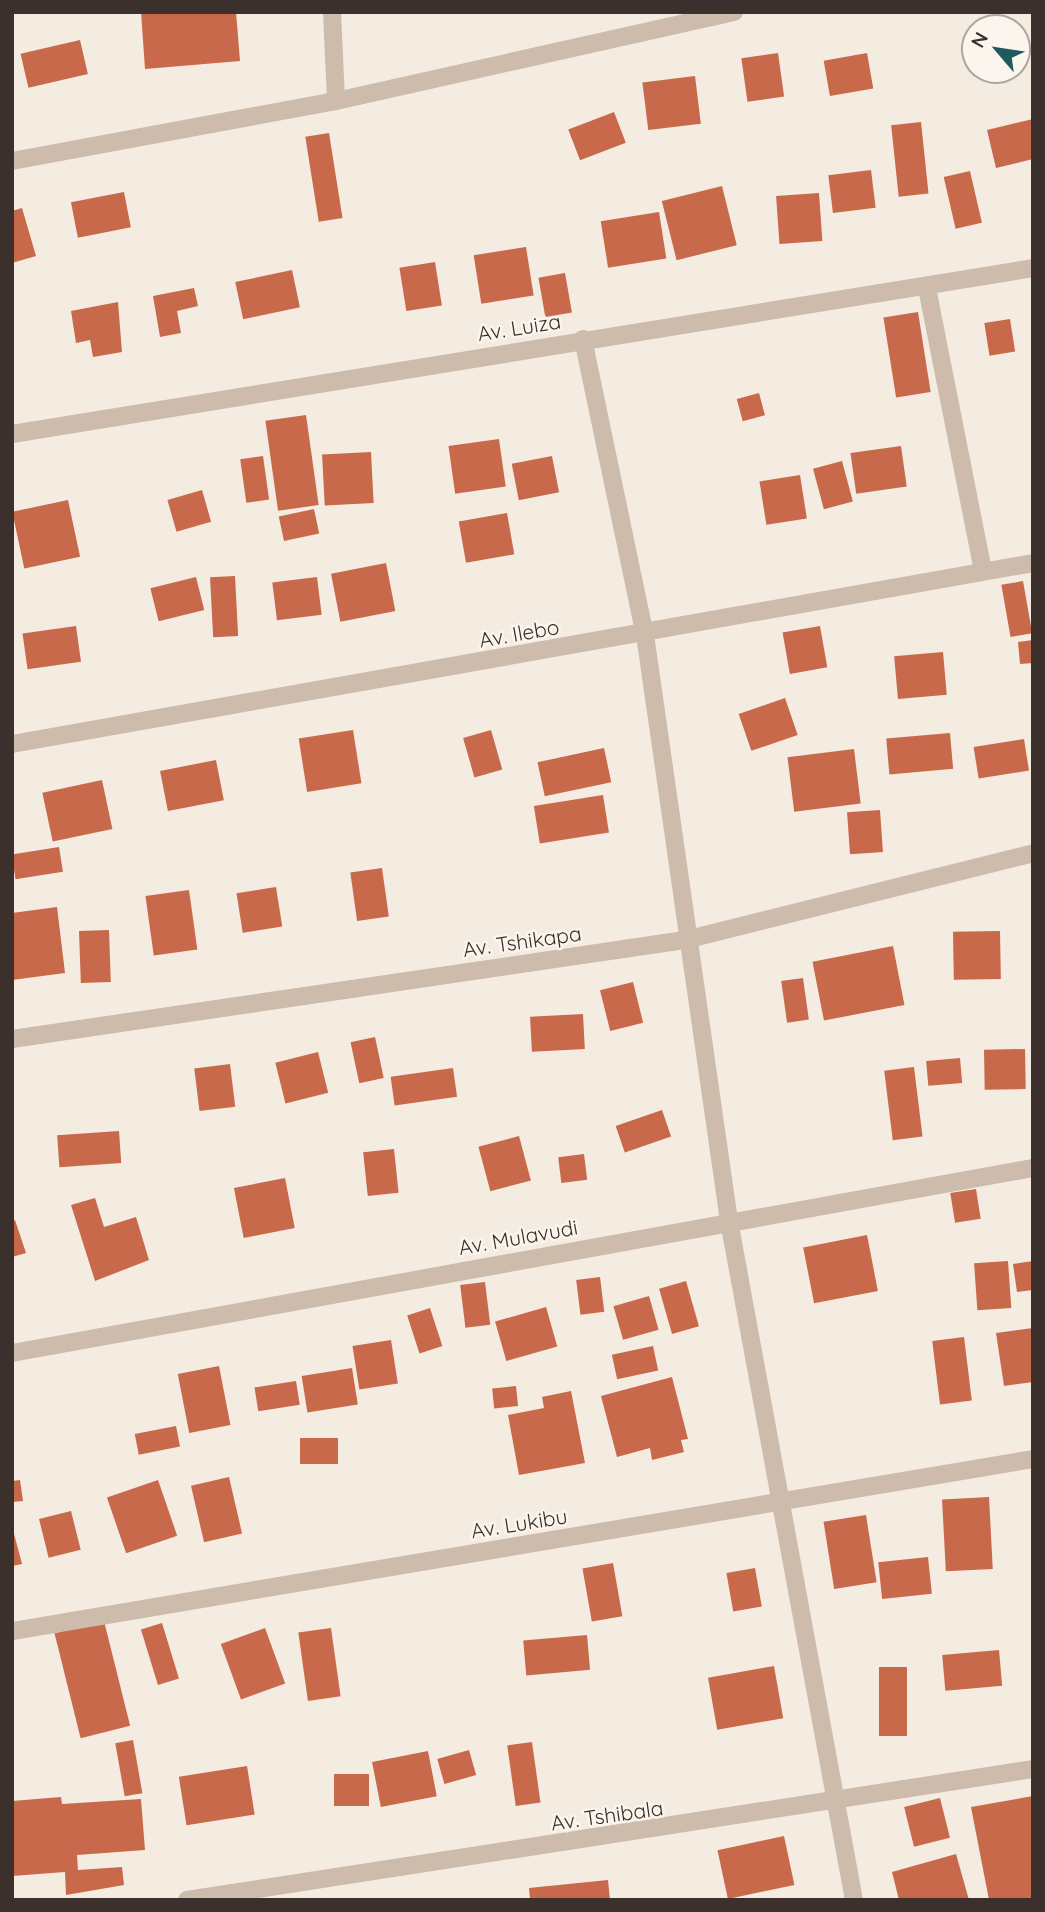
<!DOCTYPE html>
<html>
<head>
<meta charset="utf-8">
<style>
	body { margin:0 }
	#map { position:relative; width:1045px; height:1912px; overflow:hidden; background:#f4ebe1; font-family:Quicksand,sans-serif }
	div>[style] { position:absolute }
	[style*='--x'] { left:calc(var(--x)*1px); top:calc(var(--y)*1px); width:calc(var(--w)*1px); rotate:calc(var(--a)*1deg) }
	.building>* { inset:0; background:#c8694b; transform-origin:0 0 }
	.minor>* { height:18px; margin:-9px; padding:0 9px; transform-origin:9px; border-radius:9px; background:#cdbbac }
	span { translate:-50% -50%; white-space:nowrap; text-align:center; line-height:1.15; -webkit-text-stroke:5px #fbf5ee; paint-order:stroke }
	.street-label { font-size:21px; color:#3b302b }
	.frame { position:absolute; inset:0; border:14px solid #3b302b; pointer-events:none }
	.north { position:absolute; left:961px; top:14px; width:70px; height:70px; box-sizing:border-box; background:#fbf5ee; border:2px solid #aea6a0; border-radius:50%; rotate:299deg; font-size:19px; font-weight:700; line-height:28px; text-align:center; color:#3b302b }
	.north::after { content:''; display:block; margin:auto; width:24px; height:32px; background:#1f5a5e; clip-path:polygon(50% 0,100% 100%,50% 72%,0 100%) }
</style>
</head>
<body>
<div id="map">
	<div class="building">
		<i style="clip-path:polygon(141px 12px,236px 12px,240px 61px,145px 69px)"></i>
		<i style="left:80px;top:40px;width:35px;height:61px;rotate:77deg"></i>
		<i style="left:778px;top:53px;width:44px;height:37px;rotate:82deg"></i>
		<i style="left:867px;top:53px;width:36px;height:44px;rotate:80deg"></i>
		<i style="left:695px;top:76px;width:48px;height:53px;rotate:83deg"></i>
		<i style="left:614px;top:112px;width:33px;height:49px;rotate:69deg"></i>
		<i style="clip-path:polygon(1033px 119px,1033px 159px,996px 168px,987px 130px)"></i>
		<i style="left:921px;top:122px;width:72px;height:30px;rotate:84deg"></i>
		<i style="left:329px;top:133px;width:86px;height:24px;rotate:81deg"></i>
		<i style="left:871px;top:170px;width:38px;height:43px;rotate:83deg"></i>
		<i style="left:970px;top:171px;width:53px;height:27px;rotate:77deg"></i>
		<i style="left:722px;top:186px;width:61px;height:62px;rotate:76deg"></i>
		<i style="left:124px;top:192px;width:36px;height:54px;rotate:79deg"></i>
		<i style="left:819px;top:193px;width:48px;height:43px;rotate:86deg"></i>
		<i style="clip-path:polygon(22px 208px,36px 256px,12px 263px,12px 211px)"></i>
		<i style="left:659px;top:212px;width:47px;height:59px;rotate:81deg"></i>
		<i style="left:526px;top:247px;width:49px;height:53px;rotate:81deg"></i>
		<i style="left:435px;top:262px;width:44px;height:36px;rotate:81deg"></i>
		<i style="left:292px;top:270px;width:38px;height:58px;rotate:78deg"></i>
		<i style="left:565px;top:273px;width:40px;height:27px;rotate:80deg"></i>
		<i style="clip-path:polygon(194px 288px,198px 306px,177px 311px,181px 333px,160px 337px,153px 296px)"></i>
		<i style="clip-path:polygon(118px 302px,122px 352px,93px 357px,90px 340px,76px 343px,71px 311px)"></i>
		<i style="left:918px;top:312px;width:81px;height:35px;rotate:81deg"></i>
		<i style="left:1010px;top:319px;width:33px;height:26px;rotate:81deg"></i>
		<i style="left:759px;top:393px;width:23px;height:23px;rotate:75deg"></i>
		<i style="left:306px;top:415px;width:91px;height:41px;rotate:82deg"></i>
		<i style="left:499px;top:439px;width:48px;height:51px;rotate:82deg"></i>
		<i style="left:901px;top:446px;width:41px;height:51px;rotate:82deg"></i>
		<i style="left:371px;top:452px;width:51px;height:49px;rotate:87deg"></i>
		<i style="left:263px;top:456px;width:44px;height:23px;rotate:82deg"></i>
		<i style="left:552px;top:456px;width:37px;height:41px;rotate:79deg"></i>
		<i style="left:842px;top:461px;width:42px;height:30px;rotate:75deg"></i>
		<i style="left:800px;top:475px;width:44px;height:41px;rotate:81deg"></i>
		<i style="left:202px;top:490px;width:33px;height:36px;rotate:74deg"></i>
		<i style="left:68px;top:500px;width:58px;height:57px;rotate:78deg"></i>
		<i style="left:314px;top:509px;width:25px;height:36px;rotate:78deg"></i>
		<i style="left:507px;top:513px;width:42px;height:49px;rotate:80deg"></i>
		<i style="left:386px;top:563px;width:49px;height:56px;rotate:79deg"></i>
		<i style="left:235px;top:576px;width:60px;height:25px;rotate:87deg"></i>
		<i style="left:196px;top:577px;width:34px;height:47px;rotate:76deg"></i>
		<i style="left:317px;top:577px;width:38px;height:45px;rotate:83deg"></i>
		<i style="left:1023px;top:581px;width:53px;height:22px;rotate:80deg"></i>
		<i style="left:76px;top:626px;width:36px;height:54px;rotate:82deg"></i>
		<i style="left:820px;top:626px;width:42px;height:38px;rotate:80deg"></i>
		<i style="clip-path:polygon(1033px 640px,1033px 663px,1020px 664px,1018px 642px)"></i>
		<i style="left:943px;top:652px;width:43px;height:49px;rotate:85deg"></i>
		<i style="left:785px;top:698px;width:39px;height:49px;rotate:71deg"></i>
		<i style="left:353px;top:730px;width:54px;height:55px;rotate:81deg"></i>
		<i style="left:491px;top:730px;width:41px;height:29px;rotate:74deg"></i>
		<i style="left:950px;top:733px;width:36px;height:64px;rotate:85deg"></i>
		<i style="left:1024px;top:739px;width:32px;height:51px;rotate:81deg"></i>
		<i style="left:604px;top:748px;width:35px;height:68px;rotate:78deg"></i>
		<i style="left:854px;top:749px;width:55px;height:67px;rotate:83deg"></i>
		<i style="left:216px;top:760px;width:41px;height:57px;rotate:79deg"></i>
		<i style="left:102px;top:780px;width:50px;height:61px;rotate:78deg"></i>
		<i style="left:603px;top:795px;width:38px;height:70px;rotate:81deg"></i>
		<i style="left:880px;top:810px;width:42px;height:33px;rotate:86deg"></i>
		<i style="left:59px;top:847px;width:25px;height:48px;rotate:81deg"></i>
		<i style="left:382px;top:868px;width:49px;height:32px;rotate:82deg"></i>
		<i style="left:276px;top:887px;width:40px;height:40px;rotate:81deg"></i>
		<i style="left:189px;top:890px;width:60px;height:44px;rotate:82deg"></i>
		<i style="clip-path:polygon(57px 907px,65px 973px,12px 980px,12px 913px)"></i>
		<i style="left:109px;top:930px;width:52px;height:30px;rotate:88deg"></i>
		<i style="left:1000px;top:931px;width:48px;height:47px;rotate:89deg"></i>
		<i style="left:893px;top:946px;width:60px;height:82px;rotate:79deg"></i>
		<i style="left:803px;top:978px;width:42px;height:22px;rotate:82deg"></i>
		<i style="left:633px;top:982px;width:42px;height:34px;rotate:76deg"></i>
		<i style="left:583px;top:1014px;width:35px;height:53px;rotate:87deg"></i>
		<i style="left:375px;top:1037px;width:42px;height:25px;rotate:78deg"></i>
		<i style="left:1025px;top:1049px;width:40px;height:41px;rotate:89deg"></i>
		<i style="left:318px;top:1052px;width:42px;height:44px;rotate:76deg"></i>
		<i style="left:960px;top:1058px;width:25px;height:34px;rotate:85deg"></i>
		<i style="left:230px;top:1064px;width:43px;height:36px;rotate:83deg"></i>
		<i style="left:914px;top:1067px;width:70px;height:30px;rotate:83deg"></i>
		<i style="left:453px;top:1068px;width:29px;height:63px;rotate:82deg"></i>
		<i style="left:662px;top:1110px;width:28px;height:49px;rotate:71deg"></i>
		<i style="left:119px;top:1131px;width:32px;height:62px;rotate:86deg"></i>
		<i style="left:519px;top:1136px;width:46px;height:42px;rotate:75deg"></i>
		<i style="left:394px;top:1149px;width:44px;height:31px;rotate:84deg"></i>
		<i style="left:584px;top:1154px;width:26px;height:26px;rotate:83deg"></i>
		<i style="left:285px;top:1178px;width:51px;height:52px;rotate:79deg"></i>
		<i style="left:976px;top:1189px;width:30px;height:26px;rotate:81deg"></i>
		<i style="clip-path:polygon(95px 1198px,104px 1227px,136px 1217px,149px 1260px,95px 1281px,71px 1205px)"></i>
		<i style="clip-path:polygon(15px 1220px,26px 1253px,12px 1257px,12px 1221px)"></i>
		<i style="left:867px;top:1235px;width:57px;height:65px;rotate:79deg"></i>
		<i style="left:1008px;top:1261px;width:47px;height:34px;rotate:86deg"></i>
		<i style="clip-path:polygon(1033px 1261px,1033px 1290px,1017px 1292px,1013px 1264px)"></i>
		<i style="left:600px;top:1277px;width:35px;height:24px;rotate:83deg"></i>
		<i style="left:686px;top:1281px;width:47px;height:28px;rotate:74deg"></i>
		<i style="left:485px;top:1282px;width:43px;height:25px;rotate:83deg"></i>
		<i style="left:649px;top:1296px;width:35px;height:37px;rotate:74deg"></i>
		<i style="left:546px;top:1307px;width:41px;height:53px;rotate:74deg"></i>
		<i style="left:430px;top:1308px;width:40px;height:24px;rotate:72deg"></i>
		<i style="clip-path:polygon(1033px 1328px,1033px 1382px,1004px 1386px,996px 1333px)"></i>
		<i style="left:964px;top:1337px;width:64px;height:32px;rotate:83deg"></i>
		<i style="left:391px;top:1340px;width:44px;height:39px;rotate:81deg"></i>
		<i style="left:653px;top:1346px;width:25px;height:42px;rotate:78deg"></i>
		<i style="left:219px;top:1366px;width:60px;height:42px;rotate:79deg"></i>
		<i style="left:352px;top:1368px;width:37px;height:51px;rotate:81deg"></i>
		<i style="clip-path:polygon(672px 1377px,688px 1439px,681px 1440px,684px 1452px,652px 1460px,650px 1448px,617px 1457px,601px 1396px)"></i>
		<i style="left:296px;top:1381px;width:24px;height:42px;rotate:81deg"></i>
		<i style="left:516px;top:1386px;width:20px;height:24px;rotate:84deg"></i>
		<i style="clip-path:polygon(571px 1391px,585px 1463px,519px 1475px,508px 1415px,544px 1408px,542px 1397px)"></i>
		<i style="left:176px;top:1426px;width:21px;height:42px;rotate:79deg"></i>
		<i style="left:300px;top:1438px;width:38px;height:26px"></i>
		<i style="left:229px;top:1477px;width:58px;height:39px;rotate:77deg"></i>
		<i style="clip-path:polygon(20px 1480px,23px 1501px,12px 1502px,12px 1481px)"></i>
		<i style="left:158px;top:1480px;width:59px;height:54px;rotate:71deg"></i>
		<i style="left:989px;top:1497px;width:72px;height:47px;rotate:87deg"></i>
		<i style="left:71px;top:1511px;width:40px;height:33px;rotate:76deg"></i>
		<i style="left:866px;top:1515px;width:68px;height:43px;rotate:81deg"></i>
		<i style="clip-path:polygon(12px 1526px,22px 1564px,12px 1566px)"></i>
		<i style="left:928px;top:1557px;width:37px;height:50px;rotate:84deg"></i>
		<i style="left:613px;top:1563px;width:54px;height:31px;rotate:80deg"></i>
		<i style="left:755px;top:1568px;width:39px;height:29px;rotate:80deg"></i>
		<i style="left:104px;top:1621px;width:108px;height:51px;rotate:76deg"></i>
		<i style="left:162px;top:1623px;width:58px;height:22px;rotate:73deg"></i>
		<i style="left:265px;top:1628px;width:59px;height:47px;rotate:70deg"></i>
		<i style="left:331px;top:1628px;width:69px;height:33px;rotate:82deg"></i>
		<i style="left:587px;top:1635px;width:35px;height:64px;rotate:85deg"></i>
		<i style="left:999px;top:1650px;width:36px;height:57px;rotate:85deg"></i>
		<i style="left:774px;top:1666px;width:53px;height:67px;rotate:80deg"></i>
		<i style="left:879px;top:1667px;width:28px;height:69px"></i>
		<i style="left:133px;top:1740px;width:54px;height:18px;rotate:80deg"></i>
		<i style="left:532px;top:1742px;width:61px;height:25px;rotate:82deg"></i>
		<i style="left:469px;top:1750px;width:26px;height:33px;rotate:74deg"></i>
		<i style="left:428px;top:1751px;width:46px;height:57px;rotate:79deg"></i>
		<i style="left:247px;top:1766px;width:49px;height:69px;rotate:81deg"></i>
		<i style="left:369px;top:1774px;width:32px;height:35px;rotate:90deg"></i>
		<i style="clip-path:polygon(1033px 1796px,1033px 1900px,989px 1900px,971px 1807px)"></i>
		<i style="clip-path:polygon(61px 1797px,62px 1804px,141px 1799px,145px 1850px,77px 1855px,78px 1870px,122px 1867px,124px 1885px,66px 1895px,65px 1872px,12px 1876px,12px 1801px)"></i>
		<i style="left:940px;top:1798px;width:41px;height:37px;rotate:76deg"></i>
		<i style="left:784px;top:1836px;width:50px;height:68px;rotate:78deg"></i>
		<i style="clip-path:polygon(956px 1854px,969px 1900px,899px 1900px,892px 1872px)"></i>
		<i style="clip-path:polygon(608px 1880px,610px 1900px,530px 1900px,529px 1888px)"></i>
	</div>
	<div class="minor">
		<i style="--x:332;--y:12;--w:89;--a:87.4"></i>
		<i style="--x:12;--y:161;--w:330;--a:-10.5"></i>
		<i style="--x:336;--y:101;--w:408;--a:-12.6"></i>
		<i style="--x:927;--y:288;--w:289;--a:78.8"></i>
		<i style="--x:583;--y:339;--w:302;--a:78.2"></i>
		<i style="--x:645;--y:635;--w:592;--a:81.84"></i>
		<i style="--x:729;--y:1221;--w:690;--a:79.57"></i>
		<i style="--x:12;--y:434;--w:1034;--a:-9.23"></i>
		<i style="--x:12;--y:744;--w:1037;--a:-10.05"></i>
		<i style="--x:12;--y:1039;--w:680;--a:-8.37"></i>
		<i style="--x:685;--y:940;--w:359;--a:-14"></i>
		<i style="--x:12;--y:1353;--w:1038;--a:-10.27"></i>
		<i style="--x:12;--y:1631;--w:1035;--a:-9.56"></i>
		<i style="--x:187;--y:1900;--w:856;--a:-8.8"></i>
	</div>
	<div class="street-label">
		<span style="left:519px;top:327px;rotate:-9deg">Av. Luiza</span>
		<span style="left:519px;top:633px;rotate:-10deg">Av. Ilebo</span>
		<span style="left:522px;top:941px;rotate:-8deg">Av. Tshikapa</span>
		<span style="left:518px;top:1237px;rotate:-10deg">Av. Mulavudi</span>
		<span style="left:519px;top:1523px;rotate:-9deg">Av. Lukibu</span>
		<span style="left:607px;top:1815px;rotate:-8deg">Av. Tshibala</span>
	</div>
	<div class="frame"></div>
	<div class="north">N</div>
</div>
</body>
</html>
